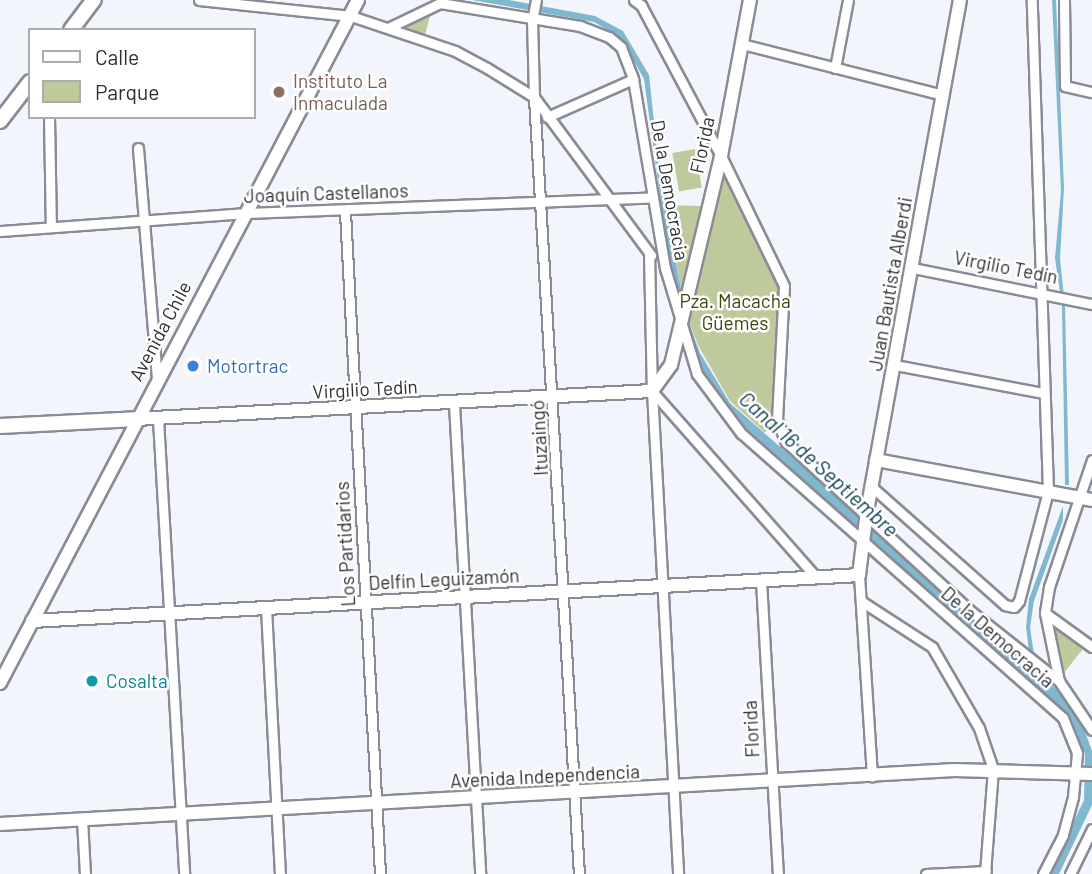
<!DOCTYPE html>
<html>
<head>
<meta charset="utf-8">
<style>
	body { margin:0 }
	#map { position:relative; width:1092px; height:874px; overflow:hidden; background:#f3f5fd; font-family:Barlow,sans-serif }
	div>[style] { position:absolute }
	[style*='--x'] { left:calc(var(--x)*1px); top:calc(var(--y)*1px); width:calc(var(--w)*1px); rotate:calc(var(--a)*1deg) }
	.green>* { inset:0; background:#bfca9c; transform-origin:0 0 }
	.water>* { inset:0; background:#80b8d0 }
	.roads { filter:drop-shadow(2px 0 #8a8b95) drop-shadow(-2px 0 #8a8b95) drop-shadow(0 2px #8a8b95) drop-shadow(0 -2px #8a8b95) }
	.street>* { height:9px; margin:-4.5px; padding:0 4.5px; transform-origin:4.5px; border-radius:4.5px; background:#fff }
	.secondary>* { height:12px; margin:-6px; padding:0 6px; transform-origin:6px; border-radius:6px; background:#fff }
	.primary>* { height:14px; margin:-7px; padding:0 7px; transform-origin:7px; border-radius:7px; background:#fff }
	.dots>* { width:19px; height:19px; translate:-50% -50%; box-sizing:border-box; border:4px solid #fff; border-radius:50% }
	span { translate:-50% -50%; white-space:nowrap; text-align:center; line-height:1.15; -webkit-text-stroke:5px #fff; paint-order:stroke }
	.education-label { font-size:19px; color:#785e54 }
	.left { translate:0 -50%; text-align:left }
	.street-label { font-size:19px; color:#2e2f33 }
	.park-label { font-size:19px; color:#3c450c }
	.shop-label { font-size:19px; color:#366cbe }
	.culture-label { font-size:19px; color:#0d838f }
	.water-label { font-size:21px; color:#114153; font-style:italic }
	.legend { position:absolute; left:28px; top:28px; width:228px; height:91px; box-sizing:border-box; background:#fff; border:2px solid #abacad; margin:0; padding:9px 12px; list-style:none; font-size:21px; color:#2e2f33 }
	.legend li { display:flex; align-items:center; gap:14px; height:35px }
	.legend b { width:35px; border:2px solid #abacad }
</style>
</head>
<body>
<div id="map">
	<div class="green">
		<i style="clip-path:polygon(431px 12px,425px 35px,397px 27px)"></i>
		<i style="left:695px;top:149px;width:39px;height:23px;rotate:80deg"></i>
		<i style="clip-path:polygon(723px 173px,781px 285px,775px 421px,773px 430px,764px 432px,730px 401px,699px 347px,687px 317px)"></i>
		<i style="clip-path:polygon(666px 205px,703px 206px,681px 288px)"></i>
		<i style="clip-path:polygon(1047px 617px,1086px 645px,1060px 678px)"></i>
	</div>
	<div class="water">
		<i style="clip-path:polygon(472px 0,509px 0,595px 16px,623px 31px,649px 75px,660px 178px,686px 315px,700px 353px,730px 403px,1063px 695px,1082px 723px,1092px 751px,1092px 805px,1059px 874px,1049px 874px,1084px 800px,1085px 754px,1069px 717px,726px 410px,695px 356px,671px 277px,644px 79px,621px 38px,594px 22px)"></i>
		<i style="clip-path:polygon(1052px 0,1056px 0,1064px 188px,1060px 259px,1065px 306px,1069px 485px,1065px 485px,1062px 306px,1055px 258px,1061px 191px)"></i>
		<i style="clip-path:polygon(1063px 506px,1063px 520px,1034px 601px,1030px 627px,1034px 655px,1029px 651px,1026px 627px,1029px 599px)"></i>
	</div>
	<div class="roads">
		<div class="street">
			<i style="--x:199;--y:0;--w:153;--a:6"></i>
			<i style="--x:351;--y:16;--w:110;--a:18.6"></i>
			<i style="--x:455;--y:51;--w:36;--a:28"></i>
			<i style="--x:487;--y:68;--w:55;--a:31.7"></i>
			<i style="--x:534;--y:97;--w:197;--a:53.5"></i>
			<i style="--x:536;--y:0;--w:20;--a:101"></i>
			<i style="--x:532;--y:20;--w:77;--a:88.5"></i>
			<i style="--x:534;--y:97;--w:778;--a:86.69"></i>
			<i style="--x:634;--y:0;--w:9;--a:36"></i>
			<i style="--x:641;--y:5;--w:171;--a:62.1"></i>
			<i style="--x:721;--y:156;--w:144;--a:64.1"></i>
			<i style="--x:784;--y:286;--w:134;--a:93"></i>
			<i style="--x:777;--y:420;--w:24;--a:68"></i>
			<i style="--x:786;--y:442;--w:247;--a:42.5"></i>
			<i style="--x:968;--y:609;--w:116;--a:38.4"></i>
			<i style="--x:1064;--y:0;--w:86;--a:89.3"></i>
			<i style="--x:1065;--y:86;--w:28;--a:13"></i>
			<i style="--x:390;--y:27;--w:55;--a:-25.6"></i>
			<i style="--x:440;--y:3;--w:142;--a:9.3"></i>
			<i style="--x:580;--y:26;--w:31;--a:21"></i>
			<i style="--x:609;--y:37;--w:16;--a:40"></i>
			<i style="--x:621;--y:47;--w:34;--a:69"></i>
			<i style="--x:633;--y:79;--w:192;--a:80.4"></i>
			<i style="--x:665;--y:268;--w:111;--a:73.2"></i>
			<i style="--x:697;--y:374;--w:74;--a:53.3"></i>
			<i style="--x:741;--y:433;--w:430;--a:41.5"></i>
			<i style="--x:1063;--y:718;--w:38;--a:68"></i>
			<i style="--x:1077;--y:753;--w:44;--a:95.2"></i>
			<i style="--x:1073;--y:797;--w:39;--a:105"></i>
			<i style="--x:1063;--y:835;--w:44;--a:117.1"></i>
			<i style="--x:742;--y:44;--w:207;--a:14.2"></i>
			<i style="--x:835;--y:68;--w:69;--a:-79.2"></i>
			<i style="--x:49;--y:117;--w:110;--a:89"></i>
			<i style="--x:547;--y:117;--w:94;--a:-23.8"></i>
			<i style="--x:138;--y:148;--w:231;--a:85.3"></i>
			<i style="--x:345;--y:212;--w:663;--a:86.97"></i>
			<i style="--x:0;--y:231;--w:246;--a:-4.2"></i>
			<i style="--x:245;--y:213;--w:408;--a:-2.2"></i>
			<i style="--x:649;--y:253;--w:138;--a:88.8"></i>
			<i style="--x:652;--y:391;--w:484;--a:86.9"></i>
			<i style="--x:913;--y:268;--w:183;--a:11.4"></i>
			<i style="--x:895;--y:365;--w:151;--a:10.7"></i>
			<i style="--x:652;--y:391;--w:249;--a:48.6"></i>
			<i style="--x:454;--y:404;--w:471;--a:86.8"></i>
			<i style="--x:158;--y:419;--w:456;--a:86.7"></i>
			<i style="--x:1092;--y:460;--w:134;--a:108.7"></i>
			<i style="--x:1049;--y:587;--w:26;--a:99"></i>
			<i style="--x:1045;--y:613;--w:69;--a:78.4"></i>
			<i style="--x:1059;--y:681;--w:59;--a:56"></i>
			<i style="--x:872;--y:487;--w:178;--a:41.6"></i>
			<i style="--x:1005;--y:605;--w:9;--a:13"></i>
			<i style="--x:1014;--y:607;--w:8;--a:-50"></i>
			<i style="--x:1019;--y:601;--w:114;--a:-75.2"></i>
			<i style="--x:1048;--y:491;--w:491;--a:-91.9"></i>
			<i style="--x:859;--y:575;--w:202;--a:86.3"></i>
			<i style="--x:761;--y:581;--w:293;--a:86.7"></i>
			<i style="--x:861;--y:601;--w:85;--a:32.9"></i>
			<i style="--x:932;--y:647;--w:94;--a:59.9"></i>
			<i style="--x:979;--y:728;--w:43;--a:71.1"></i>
			<i style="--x:993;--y:769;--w:105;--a:94.4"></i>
			<i style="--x:266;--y:608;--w:266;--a:87"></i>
			<i style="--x:1045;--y:613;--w:58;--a:35.9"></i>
			<i style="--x:82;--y:819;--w:55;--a:86.9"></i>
			<i style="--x:926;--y:874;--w:60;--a:-2.9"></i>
			<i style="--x:1070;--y:874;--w:50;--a:-63.9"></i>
		</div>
		<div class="secondary">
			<i style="--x:136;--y:419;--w:517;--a:-3.11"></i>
			<i style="--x:652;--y:391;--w:32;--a:-54"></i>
			<i style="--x:671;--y:365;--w:215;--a:-76.5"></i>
			<i style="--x:721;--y:156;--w:159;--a:-79.5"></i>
			<i style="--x:876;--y:460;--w:220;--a:10.5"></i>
			<i style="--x:32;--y:621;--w:828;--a:-3.18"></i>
			<i style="--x:859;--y:575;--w:64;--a:-82.9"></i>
			<i style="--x:867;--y:511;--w:519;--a:-79.69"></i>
			<i style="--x:0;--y:683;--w:771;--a:-62.34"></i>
			<i style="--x:0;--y:824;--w:956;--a:-3.24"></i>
			<i style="--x:954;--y:770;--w:138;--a:1.7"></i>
		</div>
		<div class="primary">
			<i style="--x:71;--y:30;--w:38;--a:-53"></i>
			<i style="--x:0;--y:121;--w:49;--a:-52.4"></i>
			<i style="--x:0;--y:426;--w:136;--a:-2.9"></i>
		</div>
	</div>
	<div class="dots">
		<i style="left:279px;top:92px;background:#8d6e63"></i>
		<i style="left:193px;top:366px;background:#3f7fe0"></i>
		<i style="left:92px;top:681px;background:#0f9aa8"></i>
	</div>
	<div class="education-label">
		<span class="left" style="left:293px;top:92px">Instituto La<br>Inmaculada</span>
	</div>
	<div class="street-label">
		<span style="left:702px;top:145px;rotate:-78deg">Florida</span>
		<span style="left:670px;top:190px;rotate:80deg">De la Democracia</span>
		<span style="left:326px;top:193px;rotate:-2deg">Joaquín Castellanos</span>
		<span style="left:1006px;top:267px;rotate:11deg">Virgilio Tedín</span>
		<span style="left:890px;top:284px;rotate:-80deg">Juan Bautista Alberdi</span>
		<span style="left:160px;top:331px;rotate:-62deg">Avenida Chile</span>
		<span style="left:365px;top:389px;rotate:-3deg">Virgilio Tedín</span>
		<span style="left:539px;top:438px;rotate:-93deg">Ituzaingó</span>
		<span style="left:345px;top:544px;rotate:-93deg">Los Partidarios</span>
		<span style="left:444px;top:579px;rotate:-3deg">Delfín Leguizamón</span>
		<span style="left:998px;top:637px;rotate:41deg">De la Democracia</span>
		<span style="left:751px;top:729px;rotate:-93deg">Florida</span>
		<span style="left:545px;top:776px;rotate:-3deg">Avenida Independencia</span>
	</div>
	<div class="park-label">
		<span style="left:735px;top:312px">Pza. Macacha<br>Güemes</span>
	</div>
	<div class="shop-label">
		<span class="left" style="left:207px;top:366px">Motortrac</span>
	</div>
	<div class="culture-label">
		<span class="left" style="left:106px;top:681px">Cosalta</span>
	</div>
	<div class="water-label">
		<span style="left:819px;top:464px;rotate:42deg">Canal 16 de Septiembre</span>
	</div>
	<ul class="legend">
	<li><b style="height:9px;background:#fff"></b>Calle</li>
	<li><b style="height:19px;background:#bfca9c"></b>Parque</li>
	</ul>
</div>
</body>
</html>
